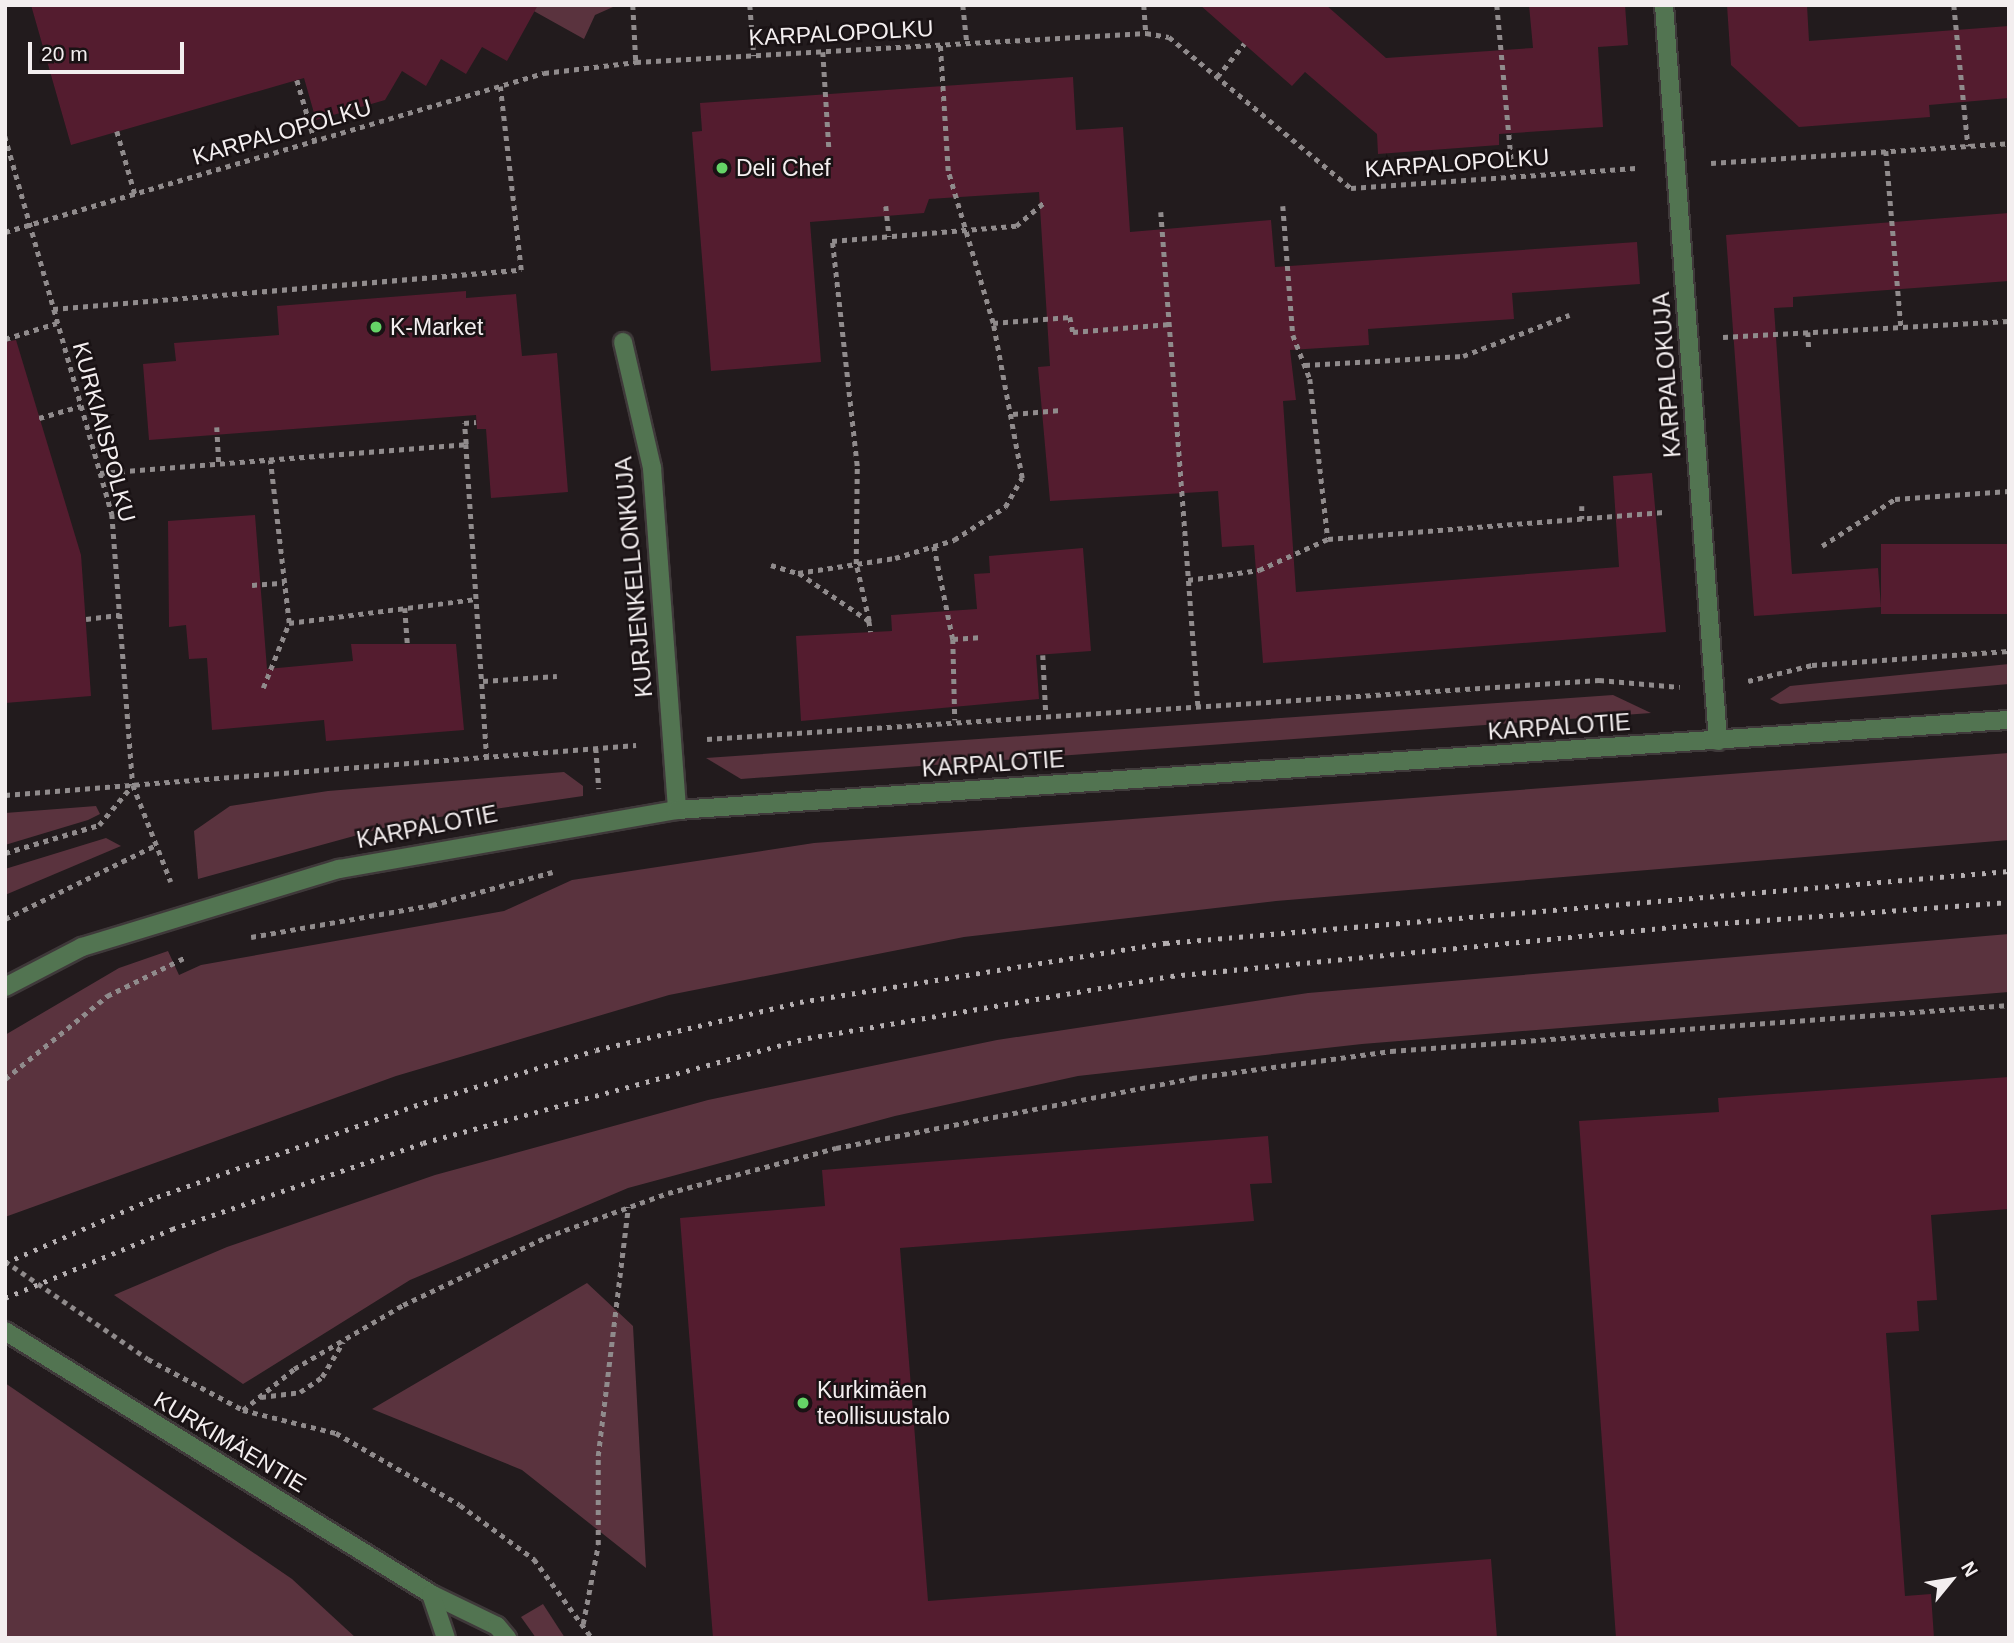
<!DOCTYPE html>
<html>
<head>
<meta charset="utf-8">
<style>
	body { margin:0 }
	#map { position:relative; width:2014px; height:1643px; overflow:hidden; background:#221b1d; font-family:Helvetica,sans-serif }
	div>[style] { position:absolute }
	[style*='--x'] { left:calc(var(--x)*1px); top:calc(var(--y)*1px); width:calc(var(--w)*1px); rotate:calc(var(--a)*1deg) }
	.green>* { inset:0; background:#5a333e }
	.building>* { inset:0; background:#541c2f; transform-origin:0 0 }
	.path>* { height:4.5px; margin-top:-2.25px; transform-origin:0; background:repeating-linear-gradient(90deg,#908b8c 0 5px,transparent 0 10px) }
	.roads { filter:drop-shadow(2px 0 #3f393a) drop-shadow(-2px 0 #3f393a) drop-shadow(0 2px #3f393a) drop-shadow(0 -2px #3f393a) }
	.minor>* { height:18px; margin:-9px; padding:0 9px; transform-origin:9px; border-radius:9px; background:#527451 }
	.rail>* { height:5px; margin-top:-2.5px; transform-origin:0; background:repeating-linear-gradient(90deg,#b5afb1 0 3.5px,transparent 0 10.5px) }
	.path-bridge>* { height:4.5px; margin-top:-2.25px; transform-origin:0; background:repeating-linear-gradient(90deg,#908b8c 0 5px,transparent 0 10px) }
	.dots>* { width:19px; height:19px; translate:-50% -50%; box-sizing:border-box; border:4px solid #191214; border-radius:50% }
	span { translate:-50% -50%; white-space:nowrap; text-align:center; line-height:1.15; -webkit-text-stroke:5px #191214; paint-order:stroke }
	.street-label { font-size:23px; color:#f3eeef }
	.poi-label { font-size:23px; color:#f3eeef }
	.left { translate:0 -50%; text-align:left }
	.frame { position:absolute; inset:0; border:7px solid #f3eeef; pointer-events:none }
	.north { position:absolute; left:1916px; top:1545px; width:70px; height:70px; -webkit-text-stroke:5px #191214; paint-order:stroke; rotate:60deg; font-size:19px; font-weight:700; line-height:28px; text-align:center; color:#f3eeef }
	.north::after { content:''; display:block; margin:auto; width:24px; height:32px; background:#f3eeef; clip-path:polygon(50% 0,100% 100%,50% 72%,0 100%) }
	.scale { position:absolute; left:28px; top:42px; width:156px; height:32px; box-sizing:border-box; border:4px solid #f3eeef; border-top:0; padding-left:9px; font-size:21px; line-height:24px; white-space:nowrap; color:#f3eeef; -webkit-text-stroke:5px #191214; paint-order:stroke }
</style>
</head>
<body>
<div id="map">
	<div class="green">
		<i style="clip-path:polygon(523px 5px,612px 5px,613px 7px,595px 15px,584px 39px)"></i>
		<i style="clip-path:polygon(2009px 664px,2009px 684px,1780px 704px,1770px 699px,1790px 686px)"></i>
		<i style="clip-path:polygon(1613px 695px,1651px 713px,741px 779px,706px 758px)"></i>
		<i style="clip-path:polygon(2009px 753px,2009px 840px,1276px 901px,964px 937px,669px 995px,396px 1076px,5px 1217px,5px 1035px,119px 968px,168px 951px,179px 975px,201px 965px,504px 911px,572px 880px,814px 843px)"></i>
		<i style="clip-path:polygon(564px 772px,583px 786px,583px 796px,405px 822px,198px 879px,194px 831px,230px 806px,328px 791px)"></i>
		<i style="clip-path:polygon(96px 806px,100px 814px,88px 820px,5px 845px,5px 813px)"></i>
		<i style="clip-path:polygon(106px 838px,121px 846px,5px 895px,5px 869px)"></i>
		<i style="clip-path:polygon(2009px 934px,2009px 992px,1362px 1044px,1078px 1076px,895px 1116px,628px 1188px,410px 1280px,243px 1384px,114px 1295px,227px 1247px,435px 1175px,708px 1100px,997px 1040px,1308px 993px)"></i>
		<i style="clip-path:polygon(587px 1283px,633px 1326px,646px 1568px,522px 1470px,372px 1409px)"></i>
		<i style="clip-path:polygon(5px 1383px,292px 1579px,356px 1638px,5px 1638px)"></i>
		<i style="clip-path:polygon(543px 1604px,565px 1638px,536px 1638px,521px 1617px)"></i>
	</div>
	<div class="building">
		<i style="clip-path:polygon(31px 5px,538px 5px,507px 61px,482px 47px,466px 74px,441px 59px,426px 86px,402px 71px,385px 100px,316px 120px,304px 78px,71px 145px)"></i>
		<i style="clip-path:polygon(1200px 5px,1326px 5px,1386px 58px,1533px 48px,1529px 5px,1625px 5px,1628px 45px,1598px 47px,1603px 127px,1499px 134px,1499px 145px,1378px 154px,1377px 134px,1305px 72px,1292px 86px)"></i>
		<i style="clip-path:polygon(1727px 5px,1807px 5px,1809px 41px,2009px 26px,2009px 98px,1929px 105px,1930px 117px,1799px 127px,1731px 65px)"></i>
		<i style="clip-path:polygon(1073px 77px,1076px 130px,1123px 127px,1130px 232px,1271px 220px,1275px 267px,1637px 242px,1640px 284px,1512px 293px,1514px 319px,1368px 329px,1369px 345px,1290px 350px,1296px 400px,1283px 401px,1296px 592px,1619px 567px,1613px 476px,1652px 473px,1666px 632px,1263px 663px,1254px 545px,1222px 547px,1218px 491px,1050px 501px,1038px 367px,1050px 366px,1039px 192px,929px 199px,924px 213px,810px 222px,821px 362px,711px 371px,692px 132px,702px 131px,700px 103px)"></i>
		<i style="clip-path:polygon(2009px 213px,2009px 281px,1793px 297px,1793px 307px,1774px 308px,1792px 574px,1878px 568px,1881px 607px,1754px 616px,1726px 235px)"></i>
		<i style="clip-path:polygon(466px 291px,466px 298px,516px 294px,522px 356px,557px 353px,568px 492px,491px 498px,486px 429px,477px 429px,476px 415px,149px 440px,143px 364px,176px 361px,174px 343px,279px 335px,277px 306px)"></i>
		<i style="clip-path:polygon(16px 340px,81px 555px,91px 696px,5px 703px,5px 342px)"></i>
		<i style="clip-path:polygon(255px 515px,267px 669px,353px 661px,351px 644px,456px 644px,464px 730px,326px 741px,324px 720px,212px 730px,207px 658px,189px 659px,186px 625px,169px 627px,168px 521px)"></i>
		<i style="left:2009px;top:544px;width:70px;height:128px;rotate:90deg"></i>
		<i style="clip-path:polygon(1083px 548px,1091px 651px,1036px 655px,1039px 699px,801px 721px,796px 636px,892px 631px,891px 615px,977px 609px,974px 574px,990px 573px,989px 556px)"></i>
		<i style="clip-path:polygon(2009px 1077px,2009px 1209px,1931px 1215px,1937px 1300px,1917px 1301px,1919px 1331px,1886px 1333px,1905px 1596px,1931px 1594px,1934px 1638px,1616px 1638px,1579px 1121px,1719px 1112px,1718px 1098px)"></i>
		<i style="clip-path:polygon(1268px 1136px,1272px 1183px,1250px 1184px,1254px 1221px,900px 1248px,928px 1601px,1491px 1559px,1497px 1638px,713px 1638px,680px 1218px,825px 1206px,822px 1170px)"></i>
	</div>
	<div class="path">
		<i style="--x:633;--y:5;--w:57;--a:87"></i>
		<i style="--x:750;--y:5;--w:51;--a:85.5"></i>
		<i style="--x:963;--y:5;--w:39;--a:84"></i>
		<i style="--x:1144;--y:5;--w:28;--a:86"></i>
		<i style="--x:1380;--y:5;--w:54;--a:0"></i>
		<i style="--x:1497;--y:5;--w:173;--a:84.7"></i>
		<i style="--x:1954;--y:5;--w:142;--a:84.3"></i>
		<i style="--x:823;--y:52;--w:95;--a:86.4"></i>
		<i style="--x:1217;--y:77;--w:43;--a:-50.7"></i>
		<i style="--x:297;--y:80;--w:64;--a:73.6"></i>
		<i style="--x:117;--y:131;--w:66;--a:74.1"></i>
		<i style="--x:5;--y:136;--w:393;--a:74.2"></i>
		<i style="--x:112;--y:514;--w:272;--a:85.6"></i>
		<i style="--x:133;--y:785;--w:104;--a:68.6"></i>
		<i style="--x:1886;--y:151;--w:177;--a:85.1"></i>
		<i style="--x:1711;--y:163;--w:299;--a:-3.8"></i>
		<i style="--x:886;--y:206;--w:31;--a:84"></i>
		<i style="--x:1283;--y:206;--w:129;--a:85.6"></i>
		<i style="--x:1293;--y:335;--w:47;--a:68.9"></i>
		<i style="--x:1310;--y:379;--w:161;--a:83.6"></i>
		<i style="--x:1328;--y:539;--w:337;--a:-4.6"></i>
		<i style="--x:1161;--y:212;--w:495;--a:85.7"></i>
		<i style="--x:5;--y:232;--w:562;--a:-16.44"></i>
		<i style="--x:544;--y:73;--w:93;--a:-6.8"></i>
		<i style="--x:636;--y:62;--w:511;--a:-3.25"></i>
		<i style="--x:1146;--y:33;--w:23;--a:10"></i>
		<i style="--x:1169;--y:37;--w:236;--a:39.7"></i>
		<i style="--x:1351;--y:188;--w:289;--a:-4"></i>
		<i style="--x:53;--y:309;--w:470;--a:-4.8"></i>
		<i style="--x:521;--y:270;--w:185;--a:-96.5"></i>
		<i style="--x:993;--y:323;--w:77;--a:-4.5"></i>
		<i style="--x:1070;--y:317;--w:15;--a:79"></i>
		<i style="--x:1073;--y:332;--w:97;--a:-4.7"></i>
		<i style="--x:1808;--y:332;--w:18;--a:87"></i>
		<i style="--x:1723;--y:337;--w:286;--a:-3.2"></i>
		<i style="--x:5;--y:339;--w:54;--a:-17.1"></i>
		<i style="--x:1305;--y:365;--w:158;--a:-3.3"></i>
		<i style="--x:1463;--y:356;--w:114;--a:-21.1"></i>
		<i style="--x:1013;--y:414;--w:48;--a:-4.8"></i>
		<i style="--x:39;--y:418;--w:44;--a:-15.9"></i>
		<i style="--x:217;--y:427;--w:37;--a:87"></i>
		<i style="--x:466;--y:444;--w:21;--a:-95"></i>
		<i style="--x:464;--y:423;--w:12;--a:-5"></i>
		<i style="--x:100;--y:473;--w:367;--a:-4.5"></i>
		<i style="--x:466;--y:444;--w:314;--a:86.2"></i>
		<i style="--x:1582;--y:506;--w:13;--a:90"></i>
		<i style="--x:934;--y:546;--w:95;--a:78.5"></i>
		<i style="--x:953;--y:639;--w:81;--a:88.6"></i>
		<i style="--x:1822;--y:546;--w:87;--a:-32.8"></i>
		<i style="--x:1895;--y:499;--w:114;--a:-4"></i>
		<i style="--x:771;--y:565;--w:28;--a:17"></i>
		<i style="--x:798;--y:573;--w:98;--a:-8.8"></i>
		<i style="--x:895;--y:558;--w:62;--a:-17"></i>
		<i style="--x:954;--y:540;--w:61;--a:-32.9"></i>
		<i style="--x:1005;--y:507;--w:34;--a:-60"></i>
		<i style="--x:1022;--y:478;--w:158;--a:-100.6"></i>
		<i style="--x:993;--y:323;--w:159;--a:-106.5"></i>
		<i style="--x:948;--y:171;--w:126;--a:-93.6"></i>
		<i style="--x:799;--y:573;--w:85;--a:34.4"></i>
		<i style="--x:869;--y:621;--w:11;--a:80"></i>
		<i style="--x:1188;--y:580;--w:72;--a:-8"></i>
		<i style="--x:1259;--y:570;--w:76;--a:-24.2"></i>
		<i style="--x:252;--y:585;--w:32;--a:-4"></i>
		<i style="--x:405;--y:608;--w:39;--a:86"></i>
		<i style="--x:86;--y:619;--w:34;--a:-7"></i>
		<i style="--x:869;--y:621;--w:58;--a:-102.8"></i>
		<i style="--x:856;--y:564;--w:98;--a:-89.4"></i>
		<i style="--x:857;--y:466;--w:226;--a:-96.3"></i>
		<i style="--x:832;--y:241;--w:185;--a:-4.7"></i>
		<i style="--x:1016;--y:226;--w:38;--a:-40"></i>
		<i style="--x:289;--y:623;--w:190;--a:-7.3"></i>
		<i style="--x:953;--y:639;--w:26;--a:-4"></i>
		<i style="--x:1043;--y:655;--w:59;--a:87.1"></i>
		<i style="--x:483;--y:681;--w:74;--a:-3.9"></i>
		<i style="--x:1748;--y:681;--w:66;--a:-14"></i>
		<i style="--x:1812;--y:665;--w:197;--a:-4.1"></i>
		<i style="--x:263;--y:688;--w:70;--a:-68.2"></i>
		<i style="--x:289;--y:623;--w:164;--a:-96.6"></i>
		<i style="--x:707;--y:739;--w:894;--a:-3.78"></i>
		<i style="--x:1599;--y:680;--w:81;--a:4.9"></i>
		<i style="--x:596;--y:748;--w:41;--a:85.8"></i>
		<i style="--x:5;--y:795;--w:633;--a:-4.53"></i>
		<i style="--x:5;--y:853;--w:98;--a:-16.6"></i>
		<i style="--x:99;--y:825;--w:51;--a:-49.8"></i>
		<i style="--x:5;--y:919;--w:168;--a:-26.1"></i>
		<i style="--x:251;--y:937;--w:184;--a:-10"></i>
		<i style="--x:432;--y:905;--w:125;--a:-15.3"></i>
		<i style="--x:5;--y:1079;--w:132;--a:-39.1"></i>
		<i style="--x:107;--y:996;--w:88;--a:-26.3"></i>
		<i style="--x:148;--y:1359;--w:108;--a:28.2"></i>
		<i style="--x:243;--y:1410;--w:96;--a:13.9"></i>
		<i style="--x:336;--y:1433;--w:143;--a:30.1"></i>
		<i style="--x:460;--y:1505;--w:92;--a:36.1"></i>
		<i style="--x:534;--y:1559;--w:98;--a:53.7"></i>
		<i style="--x:261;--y:1397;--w:39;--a:-7"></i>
		<i style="--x:300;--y:1392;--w:27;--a:-34"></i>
		<i style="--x:322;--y:1377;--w:41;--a:-59"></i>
		<i style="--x:243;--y:1410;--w:65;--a:-38.8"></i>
		<i style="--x:294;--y:1369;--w:126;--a:-30.4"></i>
		<i style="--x:403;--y:1305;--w:158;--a:-25.4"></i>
		<i style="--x:546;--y:1237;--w:130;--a:-19.8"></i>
		<i style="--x:668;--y:1193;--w:174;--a:-15"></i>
		<i style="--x:836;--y:1148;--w:363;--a:-11.1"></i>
		<i style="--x:1192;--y:1078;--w:201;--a:-7.7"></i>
		<i style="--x:1391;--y:1051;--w:620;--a:-4.26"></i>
		<i style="--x:583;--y:1624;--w:80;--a:-79.2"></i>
		<i style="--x:598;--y:1545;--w:89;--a:-90"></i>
		<i style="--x:598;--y:1456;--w:251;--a:-83.1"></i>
	</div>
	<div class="roads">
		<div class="minor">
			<i style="--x:1664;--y:5;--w:738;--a:85.8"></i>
			<i style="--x:623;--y:342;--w:129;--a:77"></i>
			<i style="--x:652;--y:468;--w:343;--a:85.8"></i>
			<i style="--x:5;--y:987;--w:87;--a:-27.5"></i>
			<i style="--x:82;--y:947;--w:269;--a:-16.9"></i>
			<i style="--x:339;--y:869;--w:343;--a:-9.9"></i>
			<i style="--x:677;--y:810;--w:1335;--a:-3.87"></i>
			<i style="--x:5;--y:1331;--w:501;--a:31.69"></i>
			<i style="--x:431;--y:1594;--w:73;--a:25.9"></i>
			<i style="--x:497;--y:1626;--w:16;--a:50"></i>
			<i style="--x:431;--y:1594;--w:46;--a:71.2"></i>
		</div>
	</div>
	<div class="rail">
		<i style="--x:5;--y:1263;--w:166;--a:-23.5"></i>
		<i style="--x:157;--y:1197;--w:273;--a:-19.5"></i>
		<i style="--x:414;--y:1106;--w:190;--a:-17.1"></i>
		<i style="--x:596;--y:1050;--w:210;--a:-13.2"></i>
		<i style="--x:800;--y:1002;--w:371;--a:-9.2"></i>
		<i style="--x:1166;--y:943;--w:846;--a:-4.88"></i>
		<i style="--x:5;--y:1298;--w:181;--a:-22.4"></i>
		<i style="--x:172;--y:1229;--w:265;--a:-18.9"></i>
		<i style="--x:423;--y:1143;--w:399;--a:-15.3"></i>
		<i style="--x:808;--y:1038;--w:368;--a:-9.7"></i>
		<i style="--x:1171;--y:976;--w:514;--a:-5.58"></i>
		<i style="--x:1683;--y:926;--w:327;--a:-4.2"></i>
	</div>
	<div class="path-bridge">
		<i style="--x:5;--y:1261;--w:173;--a:34.4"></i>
	</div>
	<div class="dots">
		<i style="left:722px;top:168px;background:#65d467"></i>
		<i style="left:376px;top:327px;background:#65d467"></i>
		<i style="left:803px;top:1403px;background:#65d467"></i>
	</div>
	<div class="street-label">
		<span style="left:841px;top:33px;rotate:-3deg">KARPALOPOLKU</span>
		<span style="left:282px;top:132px;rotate:-16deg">KARPALOPOLKU</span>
		<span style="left:1457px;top:163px;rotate:-4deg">KARPALOPOLKU</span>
		<span style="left:1667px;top:375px;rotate:-94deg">KARPALOKUJA</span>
		<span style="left:104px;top:432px;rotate:75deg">KURKIAISPOLKU</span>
		<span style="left:634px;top:577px;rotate:-95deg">KURJENKELLONKUJA</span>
		<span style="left:1559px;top:727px;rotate:-4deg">KARPALOTIE</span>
		<span style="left:993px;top:764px;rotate:-4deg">KARPALOTIE</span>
		<span style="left:427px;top:827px;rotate:-11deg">KARPALOTIE</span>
		<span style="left:230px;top:1442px;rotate:31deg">KURKIMÄENTIE</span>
	</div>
	<div class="poi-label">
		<span class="left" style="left:736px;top:168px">Deli Chef</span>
		<span class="left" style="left:390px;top:327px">K-Market</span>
		<span class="left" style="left:817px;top:1403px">Kurkimäen<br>teollisuustalo</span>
	</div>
	<div class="frame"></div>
	<div class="north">N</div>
	<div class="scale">20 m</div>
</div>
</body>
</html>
